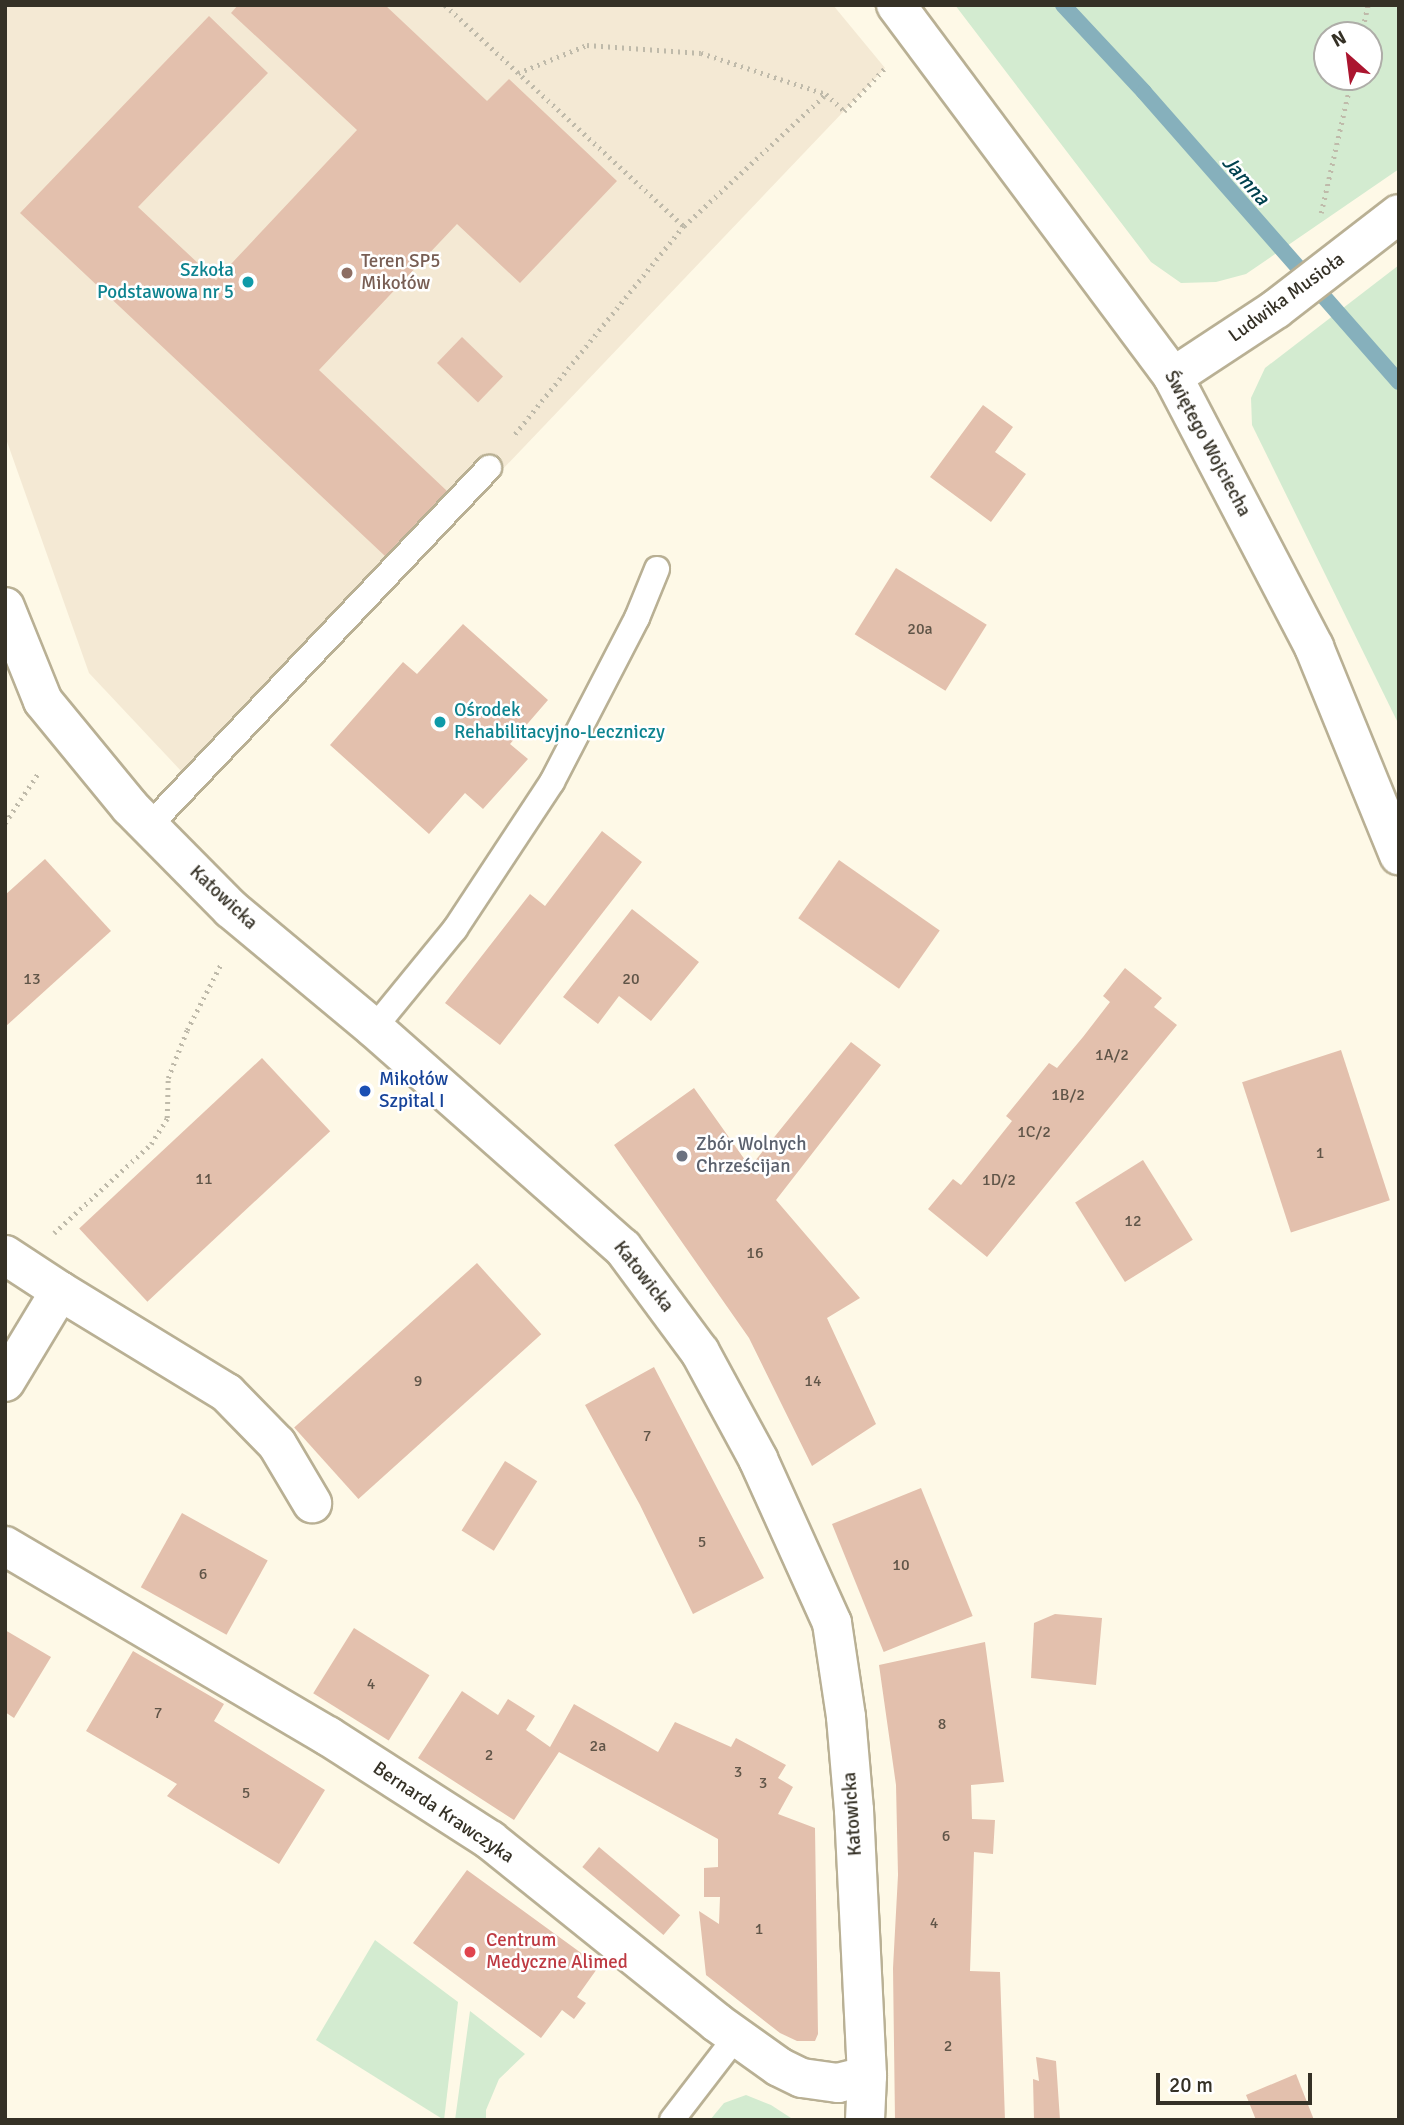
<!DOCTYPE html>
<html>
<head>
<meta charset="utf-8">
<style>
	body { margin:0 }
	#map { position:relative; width:1404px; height:2125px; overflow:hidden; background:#fef9e7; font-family:Signika,sans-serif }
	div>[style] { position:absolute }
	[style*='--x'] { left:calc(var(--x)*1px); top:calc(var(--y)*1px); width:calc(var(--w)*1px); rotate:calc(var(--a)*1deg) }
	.education>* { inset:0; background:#f4e9d4 }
	.green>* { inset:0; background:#d3ebd0 }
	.stream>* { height:16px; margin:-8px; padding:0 8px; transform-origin:8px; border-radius:8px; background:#86b0bc }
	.building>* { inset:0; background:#e3c0ad; transform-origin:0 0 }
	.path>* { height:4.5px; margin-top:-2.25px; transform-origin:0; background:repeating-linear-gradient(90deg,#bfbaaa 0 2px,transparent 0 7px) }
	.roads { filter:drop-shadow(2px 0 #b9b094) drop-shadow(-2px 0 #b9b094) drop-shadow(0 2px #b9b094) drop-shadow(0 -2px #b9b094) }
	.service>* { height:24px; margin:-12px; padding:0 12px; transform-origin:12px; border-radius:12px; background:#fff }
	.minor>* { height:38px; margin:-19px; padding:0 19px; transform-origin:19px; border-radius:19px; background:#fff }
	.tertiary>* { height:38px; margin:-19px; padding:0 19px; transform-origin:19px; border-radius:19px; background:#fff }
	.dots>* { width:19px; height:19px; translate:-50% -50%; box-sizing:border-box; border:4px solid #fff; border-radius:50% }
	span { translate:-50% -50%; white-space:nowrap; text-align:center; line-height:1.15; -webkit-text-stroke:5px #fff; paint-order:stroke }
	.number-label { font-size:16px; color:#605548 }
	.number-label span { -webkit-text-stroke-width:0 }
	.education-label { font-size:19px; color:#785e54 }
	.left { translate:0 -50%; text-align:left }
	.culture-label { font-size:19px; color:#0d838f }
	.right { translate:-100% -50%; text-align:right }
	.street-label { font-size:19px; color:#353126 }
	.transit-label { font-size:19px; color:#164399 }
	.worship-label { font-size:19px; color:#5b616d }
	.health-label { font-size:19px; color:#be3a42 }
	.water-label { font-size:21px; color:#00414e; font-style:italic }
	.frame { position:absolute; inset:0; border:7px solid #353126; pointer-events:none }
	.north { position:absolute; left:1313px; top:21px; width:70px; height:70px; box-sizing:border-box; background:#fff; border:2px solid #aeada8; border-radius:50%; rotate:332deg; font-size:19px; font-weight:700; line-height:28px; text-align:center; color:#353126 }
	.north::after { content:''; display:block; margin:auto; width:24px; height:32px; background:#ab152f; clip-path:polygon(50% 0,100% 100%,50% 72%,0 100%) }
	.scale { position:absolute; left:1156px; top:2073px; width:156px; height:32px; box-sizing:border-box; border:4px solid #353126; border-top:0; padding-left:9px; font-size:21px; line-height:24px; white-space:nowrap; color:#353126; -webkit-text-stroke:5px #fff; paint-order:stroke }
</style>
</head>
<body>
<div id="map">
	<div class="education">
		<i style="clip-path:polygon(5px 5px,833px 5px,885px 68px,198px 789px,89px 673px,5px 436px)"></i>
	</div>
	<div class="green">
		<i style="clip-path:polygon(evenodd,955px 5px,1398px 5px,1399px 169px,1246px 274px,1216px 282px,1181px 283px,1151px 262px,955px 5px,1327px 35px,1369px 35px,1369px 77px,1327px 77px,1327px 35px)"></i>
		<i style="clip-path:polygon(1399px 265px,1399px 725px,1252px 425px,1251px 398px,1265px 368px)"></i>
		<i style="clip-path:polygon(375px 1940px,458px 2002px,444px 2120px,316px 2040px)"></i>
		<i style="clip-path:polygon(470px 2011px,525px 2054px,499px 2079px,486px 2110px,486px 2120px,455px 2120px)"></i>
		<i style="clip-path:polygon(746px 2095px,771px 2105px,794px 2120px,710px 2120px,724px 2103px)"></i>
	</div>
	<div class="stream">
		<i style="--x:1063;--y:5;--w:119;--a:47"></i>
		<i style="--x:1144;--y:92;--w:386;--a:48.7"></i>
	</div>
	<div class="building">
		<i style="clip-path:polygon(238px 5px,385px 5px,487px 101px,509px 79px,617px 181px,520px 283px,457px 224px,319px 370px,447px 491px,385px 556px,20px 213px,209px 16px,268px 73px,138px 207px,216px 280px,357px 130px,231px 13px)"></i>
		<i style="left:462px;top:337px;width:57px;height:36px;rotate:44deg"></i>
		<i style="clip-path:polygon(983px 405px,1013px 427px,995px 452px,1026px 474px,991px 522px,930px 477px)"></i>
		<i style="left:896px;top:568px;width:107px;height:78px;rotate:32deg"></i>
		<i style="clip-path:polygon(463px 624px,548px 700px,510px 744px,528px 759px,483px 809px,465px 793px,429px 834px,330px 745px,403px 662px,417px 674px)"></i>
		<i style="clip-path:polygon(602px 831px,642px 862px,500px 1045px,445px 1003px,530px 894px,545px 906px)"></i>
		<i style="clip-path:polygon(45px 859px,111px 931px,5px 1027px,5px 895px)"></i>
		<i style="left:839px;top:860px;width:123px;height:71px;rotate:35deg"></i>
		<i style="clip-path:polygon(632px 909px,699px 962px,651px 1021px,619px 996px,598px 1024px,563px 997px)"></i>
		<i style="clip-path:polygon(1125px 968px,1162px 998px,1154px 1007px,1177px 1025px,987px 1257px,928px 1209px,953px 1179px,961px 1185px,1012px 1121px,1006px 1116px,1049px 1063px,1057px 1068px,1083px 1037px,1110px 1002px,1103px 996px)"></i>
		<i style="clip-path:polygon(851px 1042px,881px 1065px,776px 1200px,860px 1298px,827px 1318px,876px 1424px,812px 1466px,749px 1338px,614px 1145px,694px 1088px,750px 1167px)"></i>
		<i style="left:1341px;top:1050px;width:158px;height:104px;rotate:72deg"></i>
		<i style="left:262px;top:1058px;width:100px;height:250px;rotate:47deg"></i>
		<i style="left:1143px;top:1160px;width:94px;height:80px;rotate:58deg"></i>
		<i style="left:477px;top:1263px;width:96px;height:246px;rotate:48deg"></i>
		<i style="clip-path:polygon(654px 1367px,764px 1578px,693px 1614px,640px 1505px,585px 1405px)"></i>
		<i style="left:505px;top:1461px;width:38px;height:82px;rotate:32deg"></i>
		<i style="left:921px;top:1488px;width:138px;height:96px;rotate:68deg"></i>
		<i style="left:182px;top:1513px;width:98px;height:85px;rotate:29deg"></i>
		<i style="clip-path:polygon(1055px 1614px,1102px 1618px,1096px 1685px,1031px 1678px,1034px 1623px)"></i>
		<i style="left:354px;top:1628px;width:89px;height:77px;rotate:32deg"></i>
		<i style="clip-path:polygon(5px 1630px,51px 1657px,14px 1718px,5px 1712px)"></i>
		<i style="clip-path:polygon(985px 1642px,1004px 1782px,971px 1785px,972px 1819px,995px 1820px,993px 1854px,974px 1852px,970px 1971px,1000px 1972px,1005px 2120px,895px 2120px,893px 1968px,898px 1875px,896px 1785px,879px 1665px)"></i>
		<i style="clip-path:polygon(133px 1651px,224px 1704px,214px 1721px,325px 1790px,279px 1864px,167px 1796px,177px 1784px,86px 1731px)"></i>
		<i style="clip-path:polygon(462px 1691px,498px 1715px,508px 1699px,535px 1716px,526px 1730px,550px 1747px,574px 1704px,658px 1752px,675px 1722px,731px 1747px,736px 1738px,786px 1765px,778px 1778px,793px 1787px,778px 1814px,815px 1828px,818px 2034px,815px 2041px,797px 2041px,780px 2033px,706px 1975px,699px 1911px,719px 1924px,720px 1897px,704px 1897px,704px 1868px,718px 1867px,718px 1839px,559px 1752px,514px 1820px,418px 1758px)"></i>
		<i style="left:599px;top:1847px;width:106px;height:26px;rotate:40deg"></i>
		<i style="clip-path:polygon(467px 1870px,599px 1966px,577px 1997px,586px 2003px,574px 2019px,562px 2010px,541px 2038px,413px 1943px)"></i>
		<i style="clip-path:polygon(1036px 2057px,1056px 2061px,1060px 2120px,1034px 2120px,1033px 2079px,1039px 2081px)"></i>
		<i style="clip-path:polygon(1296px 2074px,1314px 2120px,1256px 2120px,1246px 2095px)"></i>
	</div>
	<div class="path">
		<i style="--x:445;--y:5;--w:326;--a:42.8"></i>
		<i style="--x:684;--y:226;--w:272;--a:129"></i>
		<i style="--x:1361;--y:35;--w:31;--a:-77"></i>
		<i style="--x:518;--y:73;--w:74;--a:-22.1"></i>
		<i style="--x:587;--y:45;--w:114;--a:4"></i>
		<i style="--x:701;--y:53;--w:132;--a:18.2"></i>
		<i style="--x:826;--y:94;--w:25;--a:43"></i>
		<i style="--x:844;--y:111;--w:58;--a:-46.4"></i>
		<i style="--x:1321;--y:213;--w:139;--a:-77.2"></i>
		<i style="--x:684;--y:226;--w:194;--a:-42.9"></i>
		<i style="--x:5;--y:823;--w:61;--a:-56.3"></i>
		<i style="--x:54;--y:1233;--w:132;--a:-42.5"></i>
		<i style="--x:151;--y:1144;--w:31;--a:-58"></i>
		<i style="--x:167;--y:1118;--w:40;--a:-88.6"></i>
		<i style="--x:168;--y:1078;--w:52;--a:-68.4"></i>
		<i style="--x:187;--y:1030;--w:76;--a:-62.8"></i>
	</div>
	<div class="roads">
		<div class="service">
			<i style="--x:149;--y:826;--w:494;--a:-46.5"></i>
			<i style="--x:374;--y:1028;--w:128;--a:-50.7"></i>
			<i style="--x:455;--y:929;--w:176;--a:-56.6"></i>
			<i style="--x:552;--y:782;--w:185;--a:-62.6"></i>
			<i style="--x:637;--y:618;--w:53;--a:-67.8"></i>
			<i style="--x:672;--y:2120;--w:105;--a:-52.4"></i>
		</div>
		<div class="minor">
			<i style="--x:1173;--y:377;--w:123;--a:-33.4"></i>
			<i style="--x:1276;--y:309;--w:155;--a:-37.7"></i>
			<i style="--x:5;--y:607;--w:101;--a:68"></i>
			<i style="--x:43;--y:701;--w:137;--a:50.6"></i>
			<i style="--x:130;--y:807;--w:144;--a:45.3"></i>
			<i style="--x:231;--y:909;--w:186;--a:39.8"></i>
			<i style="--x:374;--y:1028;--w:332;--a:41.5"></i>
			<i style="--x:623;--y:1248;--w:129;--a:53.5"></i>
			<i style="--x:700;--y:1352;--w:122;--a:61.5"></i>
			<i style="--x:758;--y:1459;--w:180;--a:65.7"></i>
			<i style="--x:832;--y:1623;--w:95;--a:81.5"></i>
			<i style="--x:846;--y:1717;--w:93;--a:85.1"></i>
			<i style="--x:854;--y:1810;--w:266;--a:87.2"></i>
			<i style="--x:867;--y:2076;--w:44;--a:92.6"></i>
			<i style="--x:5;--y:1255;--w:66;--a:33.2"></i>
			<i style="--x:60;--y:1291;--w:106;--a:121.1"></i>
			<i style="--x:60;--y:1291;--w:196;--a:31.4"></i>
			<i style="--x:227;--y:1393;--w:71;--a:45.6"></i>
			<i style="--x:277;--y:1444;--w:69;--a:59.3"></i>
			<i style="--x:5;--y:1546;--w:375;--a:30.5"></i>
			<i style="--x:328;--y:1736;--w:193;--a:32.7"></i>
			<i style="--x:490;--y:1840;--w:290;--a:38.8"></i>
			<i style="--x:716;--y:2022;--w:77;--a:35.5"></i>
			<i style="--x:779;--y:2067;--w:25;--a:26"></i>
			<i style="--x:802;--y:2078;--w:36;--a:8"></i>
			<i style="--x:838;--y:2083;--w:30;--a:-14"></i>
		</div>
		<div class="tertiary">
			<i style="--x:896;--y:5;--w:464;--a:53.3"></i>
			<i style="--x:1173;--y:377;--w:305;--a:62.4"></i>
			<i style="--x:1314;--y:647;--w:225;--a:67.8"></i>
		</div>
	</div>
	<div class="dots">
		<i style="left:347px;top:273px;background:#8d6e63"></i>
		<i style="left:248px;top:282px;background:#0f9aa8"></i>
		<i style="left:440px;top:722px;background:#0f9aa8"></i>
		<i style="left:365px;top:1091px;background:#1a4fb4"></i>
		<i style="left:682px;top:1156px;background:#6b7280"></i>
		<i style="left:470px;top:1952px;background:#e0444e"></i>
	</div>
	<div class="number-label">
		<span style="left:920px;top:629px">20a</span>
		<span style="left:32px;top:979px">13</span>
		<span style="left:631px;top:979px">20</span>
		<span style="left:1112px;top:1055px">1A/2</span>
		<span style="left:1068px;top:1095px">1B/2</span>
		<span style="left:1034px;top:1132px">1C/2</span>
		<span style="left:1320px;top:1153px">1</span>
		<span style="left:204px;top:1179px">11</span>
		<span style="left:999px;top:1180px">1D/2</span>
		<span style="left:1133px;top:1221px">12</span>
		<span style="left:755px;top:1253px">16</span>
		<span style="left:418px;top:1381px">9</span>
		<span style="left:813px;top:1381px">14</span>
		<span style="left:647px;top:1436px">7</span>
		<span style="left:702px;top:1542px">5</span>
		<span style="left:901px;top:1565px">10</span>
		<span style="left:203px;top:1574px">6</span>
		<span style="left:371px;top:1684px">4</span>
		<span style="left:158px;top:1713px">7</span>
		<span style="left:942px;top:1724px">8</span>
		<span style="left:598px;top:1746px">2a</span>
		<span style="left:489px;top:1755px">2</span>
		<span style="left:738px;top:1772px">3</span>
		<span style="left:763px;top:1783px">3</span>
		<span style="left:246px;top:1793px">5</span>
		<span style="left:946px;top:1836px">6</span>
		<span style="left:934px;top:1923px">4</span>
		<span style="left:759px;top:1929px">1</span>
		<span style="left:948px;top:2046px">2</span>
	</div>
	<div class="education-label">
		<span class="left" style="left:361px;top:273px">Teren SP5<br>Mikołów</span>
	</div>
	<div class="culture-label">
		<span class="right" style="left:234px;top:282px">Szkoła<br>Podstawowa nr 5</span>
		<span class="left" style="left:454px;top:722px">Ośrodek<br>Rehabilitacyjno-Leczniczy</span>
	</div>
	<div class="street-label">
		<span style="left:1287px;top:298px;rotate:-36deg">Ludwika Musioła</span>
		<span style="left:1207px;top:444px;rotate:62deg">Świętego Wojciecha</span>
		<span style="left:223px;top:898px;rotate:43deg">Katowicka</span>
		<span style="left:643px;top:1277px;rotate:52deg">Katowicka</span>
		<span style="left:443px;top:1813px;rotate:34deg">Bernarda Krawczyka</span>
		<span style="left:853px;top:1814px;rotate:-94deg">Katowicka</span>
	</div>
	<div class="transit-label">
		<span class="left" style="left:379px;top:1091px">Mikołów<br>Szpital I</span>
	</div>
	<div class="worship-label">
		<span class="left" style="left:696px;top:1156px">Zbór Wolnych<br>Chrześcijan</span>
	</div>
	<div class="health-label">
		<span class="left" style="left:486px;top:1952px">Centrum<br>Medyczne Alimed</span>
	</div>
	<div class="water-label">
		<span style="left:1246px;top:180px;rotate:48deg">Jamna</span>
	</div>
	<div class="frame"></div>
	<div class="north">N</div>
	<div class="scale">20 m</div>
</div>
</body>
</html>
